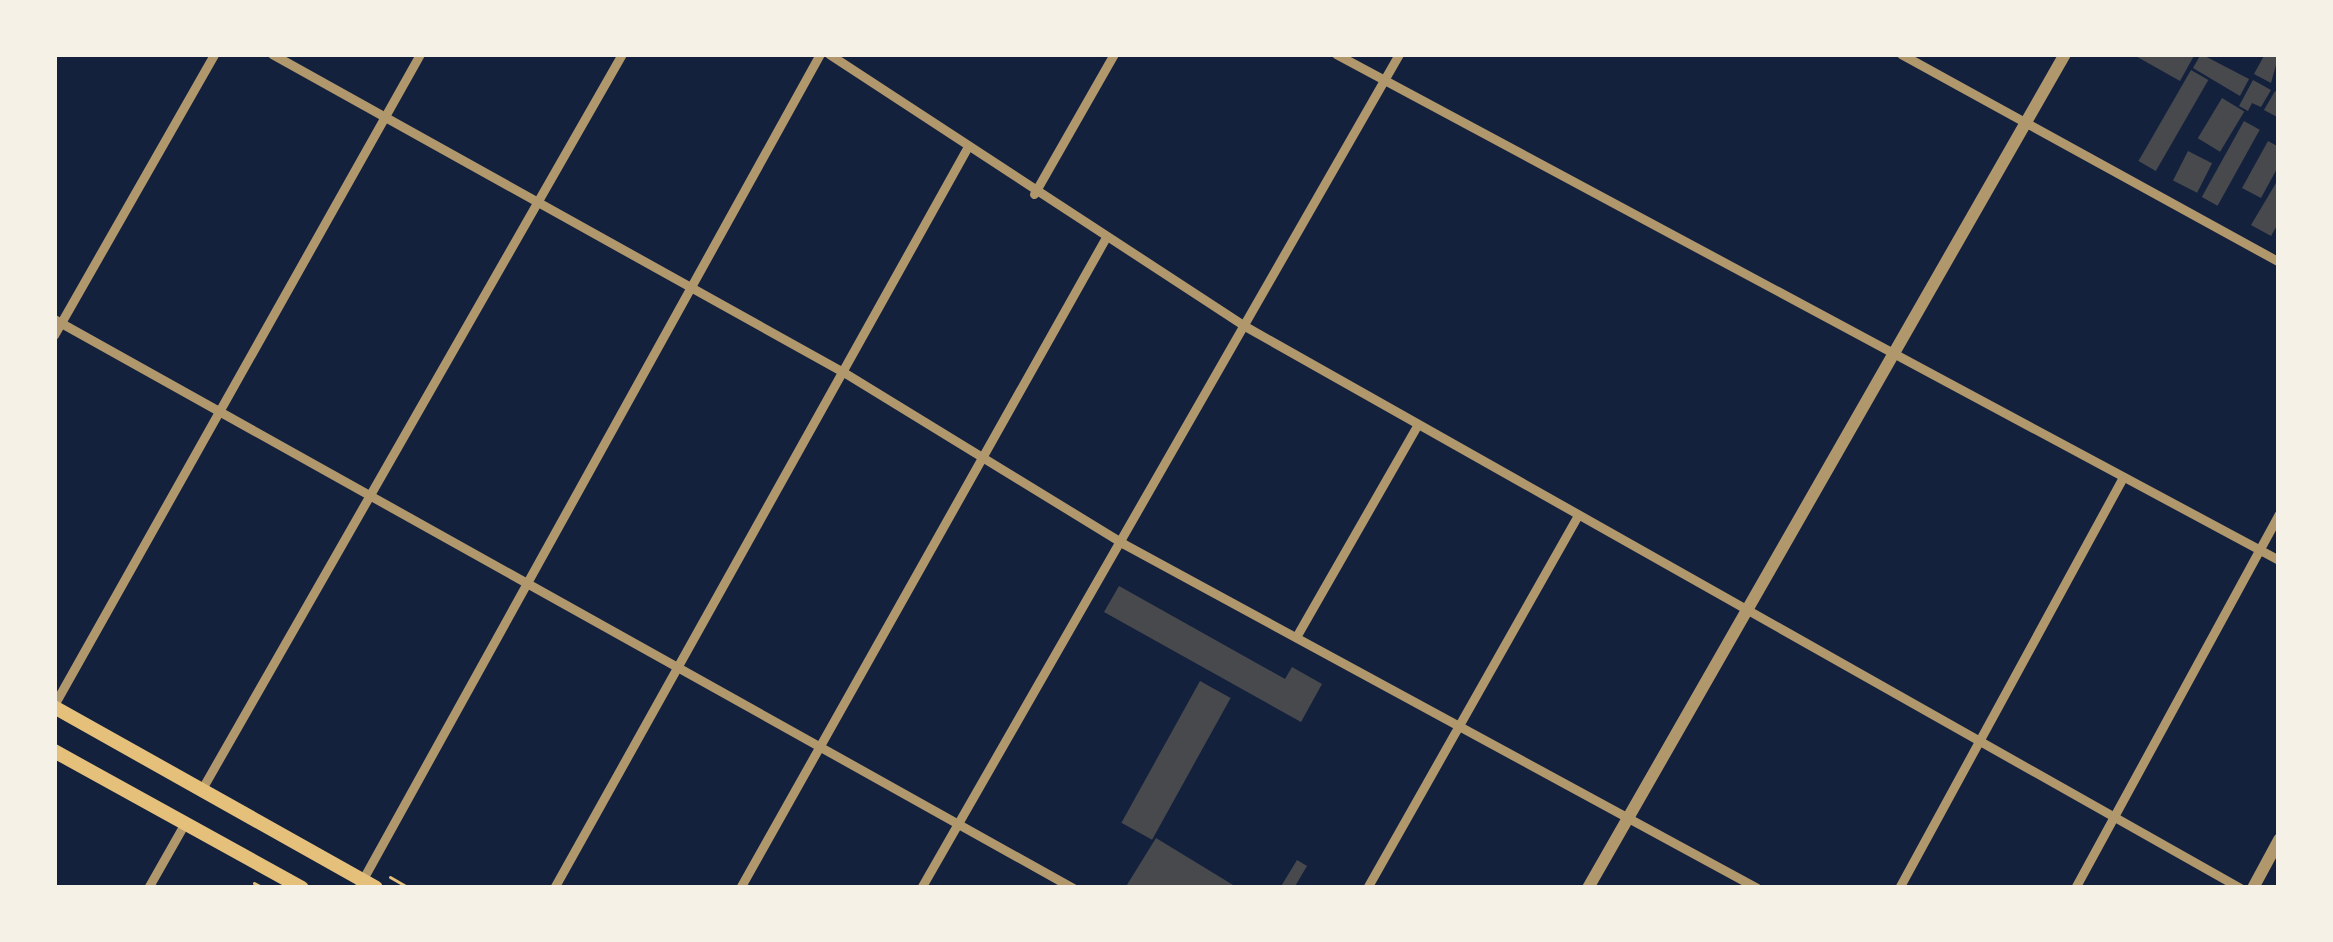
<!DOCTYPE html>
<html>
<head>
<meta charset="utf-8">
<style>
	body { margin:0 }
	#map { position:relative; width:2333px; height:942px; overflow:hidden; background:#14213d; font-family:"Work Sans",sans-serif }
	div>[style] { position:absolute }
	[style*='--x'] { left:calc(var(--x)*1px); top:calc(var(--y)*1px); width:calc(var(--w)*1px); rotate:calc(var(--a)*1deg) }
	.building>* { inset:0; background:#48494c; transform-origin:0 0 }
	.path>* { height:3px; margin:-1.5px; padding:0 1.5px; transform-origin:1.5px; border-radius:1.5px; background:#e5c07b }
	.minor>* { height:9px; margin:-4.5px; padding:0 4.5px; transform-origin:4.5px; border-radius:4.5px; background:#b1986c }
	.tertiary>* { height:12px; margin:-6px; padding:0 6px; transform-origin:6px; border-radius:6px; background:#b1986c }
	.secondary>* { height:14px; margin:-7px; padding:0 7px; transform-origin:7px; border-radius:7px; background:#e5c07b }
	span { translate:-50% -50%; white-space:nowrap; text-align:center; line-height:1.15; -webkit-text-stroke:9px #f6f1e7; paint-order:stroke }
	.frame { position:absolute; inset:0; border:57px solid #f6f1e7; pointer-events:none }
</style>
</head>
<body>
<div id="map">
	<div class="building">
		<i style="clip-path:polygon(2132px 54px,2195px 54px,2180px 81px)"></i>
		<i style="clip-path:polygon(2201px 54px,2249px 79px,2240px 96px,2193px 68px)"></i>
		<i style="clip-path:polygon(2265px 54px,2279px 54px,2271px 83px,2254px 74px)"></i>
		<i style="left:2191px;top:70px;width:20px;height:105px;rotate:30deg"></i>
		<i style="clip-path:polygon(2253px 80px,2271px 90px,2261px 107px,2252px 103px,2248px 111px,2239px 106px)"></i>
		<i style="clip-path:polygon(2275px 91px,2279px 93px,2279px 118px,2264px 110px)"></i>
		<i style="left:2222px;top:98px;width:26px;height:47px;rotate:31deg"></i>
		<i style="left:2244px;top:121px;width:18px;height:87px;rotate:29deg"></i>
		<i style="clip-path:polygon(2268px 141px,2279px 147px,2279px 165px,2261px 198px,2242px 188px)"></i>
		<i style="left:2188px;top:151px;width:27px;height:33px;rotate:27deg"></i>
		<i style="clip-path:polygon(2279px 178px,2279px 222px,2271px 236px,2251px 225px)"></i>
		<i style="clip-path:polygon(1119px 586px,1285px 679px,1292px 667px,1322px 684px,1301px 722px,1104px 612px)"></i>
		<i style="left:1200px;top:681px;width:35px;height:162px;rotate:29deg"></i>
		<i style="clip-path:polygon(1156px 838px,1238px 888px,1125px 888px)"></i>
		<i style="clip-path:polygon(1297px 860px,1307px 866px,1294px 888px,1280px 888px)"></i>
	</div>
	<div class="path">
		<i style="--x:390;--y:877;--w:22;--a:30"></i>
		<i style="--x:254;--y:883;--w:11;--a:27"></i>
	</div>
	<div class="minor">
		<i style="--x:272;--y:54;--w:656;--a:29.11"></i>
		<i style="--x:845;--y:373;--w:327;--a:31.5"></i>
		<i style="--x:1124;--y:544;--w:720;--a:28.52"></i>
		<i style="--x:829;--y:54;--w:495;--a:33.2"></i>
		<i style="--x:1243;--y:325;--w:1145;--a:29.45"></i>
		<i style="--x:1336;--y:54;--w:1070;--a:28.22"></i>
		<i style="--x:1901;--y:54;--w:431;--a:28.8"></i>
		<i style="--x:1034;--y:194;--w:161;--a:-60.3"></i>
		<i style="--x:54;--y:319;--w:1167;--a:29.18"></i>
		<i style="--x:54;--y:335;--w:323;--a:-60.3"></i>
		<i style="--x:1296;--y:637;--w:243;--a:-60.2"></i>
		<i style="--x:54;--y:705;--w:747;--a:-60.65"></i>
		<i style="--x:203;--y:787;--w:844;--a:-60.25"></i>
		<i style="--x:148;--y:888;--w:75;--a:-60.4"></i>
		<i style="--x:358;--y:888;--w:953;--a:-61.02"></i>
		<i style="--x:554;--y:888;--w:847;--a:-60.83"></i>
		<i style="--x:740;--y:888;--w:745;--a:-60.65"></i>
		<i style="--x:921;--y:888;--w:961;--a:-60.18"></i>
		<i style="--x:1367;--y:888;--w:425;--a:-60.5"></i>
		<i style="--x:1899;--y:888;--w:467;--a:-61.4"></i>
		<i style="--x:2075;--y:888;--w:426;--a:-61.4"></i>
	</div>
	<div class="tertiary">
		<i style="--x:1588;--y:888;--w:961;--a:-60.23"></i>
		<i style="--x:2253;--y:888;--w:55;--a:-61.6"></i>
	</div>
	<div class="secondary">
		<i style="--x:54;--y:707;--w:369;--a:29.3"></i>
		<i style="--x:54;--y:751;--w:283;--a:28.9"></i>
	</div>
	<div class="frame"></div>
</div>
</body>
</html>
